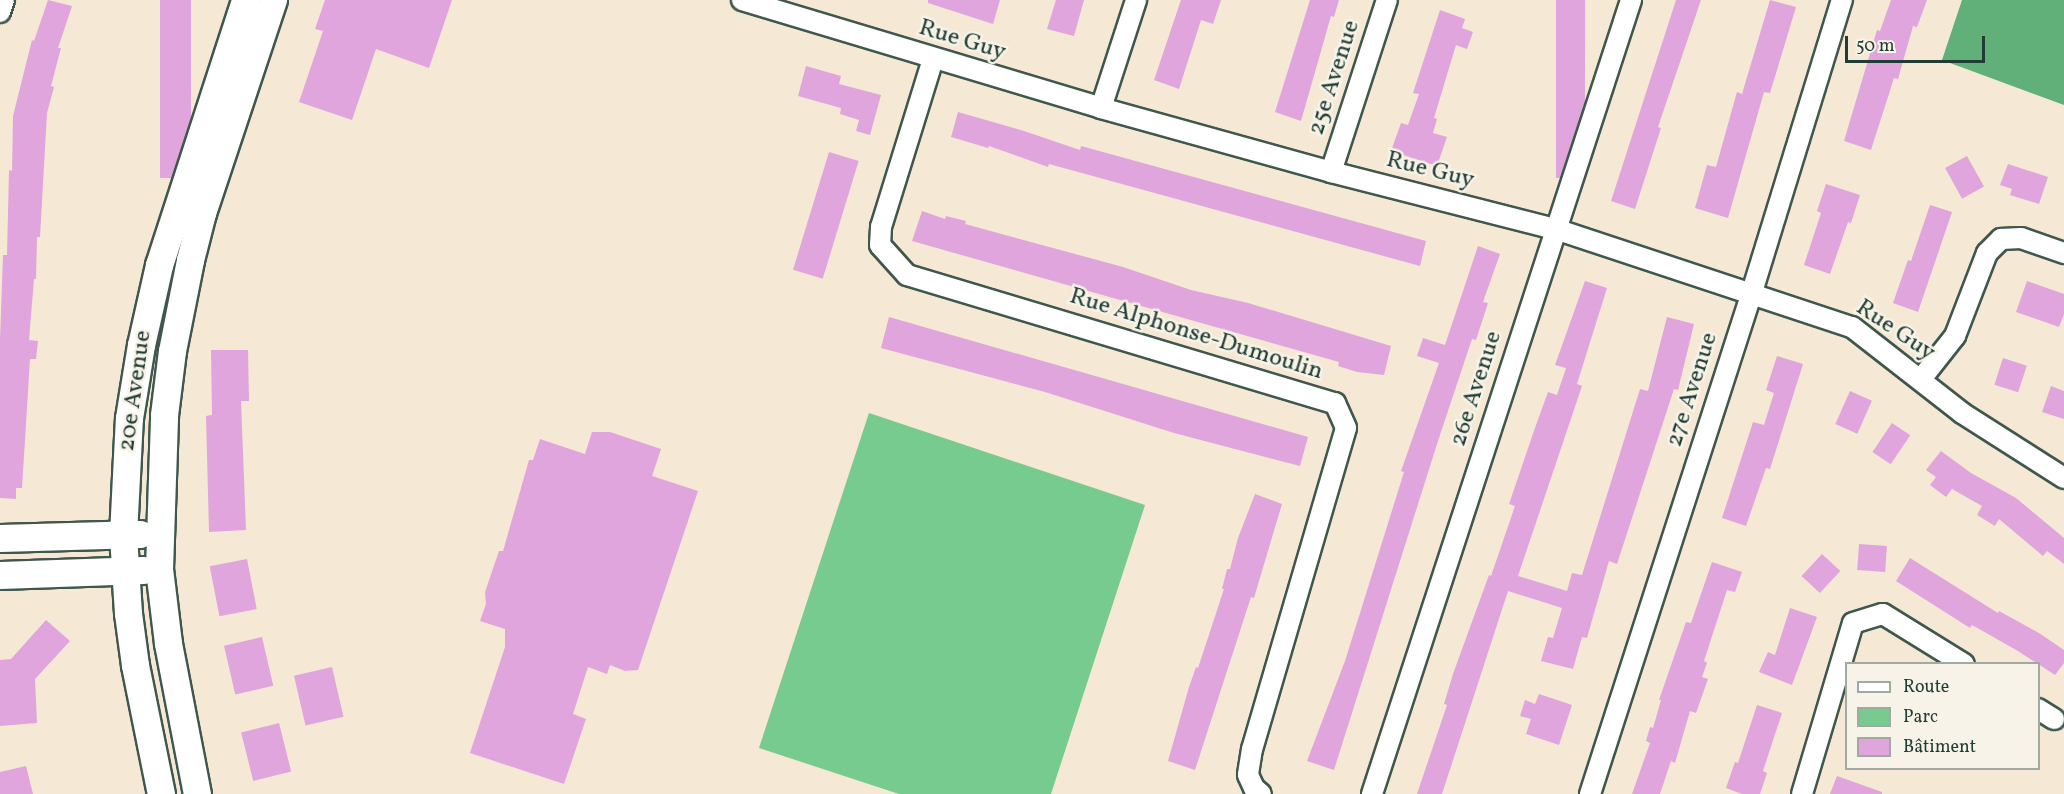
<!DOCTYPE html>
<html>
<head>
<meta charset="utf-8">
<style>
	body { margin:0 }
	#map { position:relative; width:2064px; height:794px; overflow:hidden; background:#f5e8d4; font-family:Vollkorn,serif }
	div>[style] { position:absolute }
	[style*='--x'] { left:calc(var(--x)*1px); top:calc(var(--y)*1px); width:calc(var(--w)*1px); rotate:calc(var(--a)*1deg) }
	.green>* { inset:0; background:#77cb8e }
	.forest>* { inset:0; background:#61af79 }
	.building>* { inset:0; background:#e0a5dd; transform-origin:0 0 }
	.roads { filter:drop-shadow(2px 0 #3f574c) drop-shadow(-2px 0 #3f574c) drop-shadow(0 2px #3f574c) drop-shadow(0 -2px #3f574c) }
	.street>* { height:20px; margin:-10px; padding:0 10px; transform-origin:10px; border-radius:10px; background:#fff }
	.secondary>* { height:27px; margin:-13.5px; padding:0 13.5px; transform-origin:13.5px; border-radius:13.5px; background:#fff }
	span { translate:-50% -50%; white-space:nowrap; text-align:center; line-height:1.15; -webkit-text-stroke:5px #f7f3e8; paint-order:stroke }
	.street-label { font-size:24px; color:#1f3d34 }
	.legend { position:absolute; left:1845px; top:662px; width:195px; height:108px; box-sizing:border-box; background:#f7f3e8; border:2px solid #a1aaa0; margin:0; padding:8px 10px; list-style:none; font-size:18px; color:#1f3d34 }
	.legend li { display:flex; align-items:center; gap:12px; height:30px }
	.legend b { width:30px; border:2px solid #a1aaa0 }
	.scale { position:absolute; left:1845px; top:36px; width:140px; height:27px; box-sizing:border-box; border:3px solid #1f3d34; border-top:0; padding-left:8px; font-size:18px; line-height:21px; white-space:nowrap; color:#1f3d34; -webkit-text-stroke:4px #f7f3e8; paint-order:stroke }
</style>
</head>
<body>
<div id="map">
	<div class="green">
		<i style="clip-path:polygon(869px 413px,1145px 505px,1051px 794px,899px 794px,759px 748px)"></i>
	</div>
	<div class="forest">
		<i style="clip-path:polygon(1962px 0,2064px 0,2064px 105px,1942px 60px)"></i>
	</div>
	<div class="building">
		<i style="clip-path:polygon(48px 0,72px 6px,58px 48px,61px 48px,51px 86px,54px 87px,47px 113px,40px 237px,37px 237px,36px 279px,34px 279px,29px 340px,38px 341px,36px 359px,30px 359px,22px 488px,16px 488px,16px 499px,0 498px,0 340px,3px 255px,7px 255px,9px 170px,12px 171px,13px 116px,32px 40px,34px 41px)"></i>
		<i style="left:160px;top:0;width:31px;height:178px"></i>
		<i style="clip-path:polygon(325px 0,452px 0,429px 68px,376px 49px,352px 120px,299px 102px,323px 31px,315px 29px)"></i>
		<i style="clip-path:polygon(928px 0,1000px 0,993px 24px,928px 3px)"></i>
		<i style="clip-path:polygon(1056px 0,1084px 0,1074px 36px,1047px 29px)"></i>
		<i style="clip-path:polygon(1181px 0,1221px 0,1213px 24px,1201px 20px,1179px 89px,1154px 80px)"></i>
		<i style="clip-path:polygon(1310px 0,1339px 0,1334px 17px,1331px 16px,1301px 121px,1275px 112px)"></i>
		<i style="left:1556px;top:0;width:29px;height:178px"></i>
		<i style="clip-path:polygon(1676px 0,1701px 0,1658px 127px,1661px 128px,1635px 209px,1611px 201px)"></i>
		<i style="clip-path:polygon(1770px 0,1796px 7px,1770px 93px,1764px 92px,1728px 218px,1695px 208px,1707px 165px,1716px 167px,1737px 92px,1742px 94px)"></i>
		<i style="clip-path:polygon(1891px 0,1927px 0,1917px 27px,1913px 26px,1898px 79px,1894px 78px,1871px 150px,1844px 141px,1877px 30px,1880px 31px)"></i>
		<i style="clip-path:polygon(1440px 10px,1465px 19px,1462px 28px,1473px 32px,1467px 49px,1456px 45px,1434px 118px,1437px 119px,1433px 133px,1447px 137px,1437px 166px,1391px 151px,1401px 123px,1408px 125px,1419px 94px,1413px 93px)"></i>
		<i style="clip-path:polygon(806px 66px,841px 76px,839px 84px,881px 95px,870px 135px,856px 131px,859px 120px,840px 114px,841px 108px,798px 96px)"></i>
		<i style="clip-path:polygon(958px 112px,1024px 131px,1080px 150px,1081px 146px,1426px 241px,1420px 266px,1049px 164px,1048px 167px,989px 146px,988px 148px,951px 137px)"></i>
		<i style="left:829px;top:152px;width:31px;height:123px;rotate:17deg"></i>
		<i style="left:1967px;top:156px;width:35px;height:25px;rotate:61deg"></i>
		<i style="clip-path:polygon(2008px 164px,2048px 177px,2039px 204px,2010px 195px,2012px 189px,2000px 185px)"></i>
		<i style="clip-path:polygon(1826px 184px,1860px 195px,1851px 223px,1848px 222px,1830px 274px,1804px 265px,1821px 213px,1817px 211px)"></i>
		<i style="clip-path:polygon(1930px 205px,1952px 212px,1918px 312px,1893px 303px,1908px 260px,1911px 261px)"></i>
		<i style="clip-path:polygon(922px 211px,945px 219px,946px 216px,966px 221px,965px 224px,1123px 267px,1191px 290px,1248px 303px,1391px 346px,1384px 375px,1357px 372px,1338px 366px,1339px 362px,912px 241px)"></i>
		<i style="clip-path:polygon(1478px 246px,1500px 254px,1483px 302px,1488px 303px,1476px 340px,1472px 339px,1437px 444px,1334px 770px,1307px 761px,1345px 661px,1404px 472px,1401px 471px,1439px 363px,1417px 356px,1423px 338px,1445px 345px)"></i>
		<i style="clip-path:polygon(1585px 281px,1607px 288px,1577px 384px,1582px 386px,1518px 576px,1567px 591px,1572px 573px,1582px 575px,1640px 389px,1648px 391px,1667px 317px,1694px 324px,1678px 390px,1674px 389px,1617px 564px,1609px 561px,1587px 638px,1582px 637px,1573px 669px,1541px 661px,1548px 637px,1553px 638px,1562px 608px,1508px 591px,1442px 794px,1417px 794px,1447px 705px,1444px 704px,1453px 674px,1489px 575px,1491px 576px,1515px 506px,1509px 504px,1536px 425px,1548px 392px,1557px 395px,1566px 368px,1555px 365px)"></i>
		<i style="clip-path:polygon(2027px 281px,2064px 294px,2064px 314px,2059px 327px,2016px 312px)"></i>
		<i style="clip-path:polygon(889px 317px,1308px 437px,1300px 466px,1174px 433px,1045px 392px,881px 348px)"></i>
		<i style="clip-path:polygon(211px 350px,248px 350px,249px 401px,241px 401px,246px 530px,209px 532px,206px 416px,212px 415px)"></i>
		<i style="clip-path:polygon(1777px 356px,1803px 364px,1770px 469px,1766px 468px,1746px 526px,1722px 518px,1753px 422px,1764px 425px,1774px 393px,1766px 390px)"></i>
		<i style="left:2003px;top:358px;width:25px;height:28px;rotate:18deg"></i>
		<i style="clip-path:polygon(2051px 386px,2064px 391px,2064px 419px,2042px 412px)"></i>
		<i style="left:1850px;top:391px;width:24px;height:36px;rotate:24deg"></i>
		<i style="left:1892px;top:423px;width:22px;height:35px;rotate:34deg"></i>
		<i style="clip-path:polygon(592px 432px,610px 432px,661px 449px,652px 476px,698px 491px,638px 670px,625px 671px,610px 665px,607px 674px,588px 667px,573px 714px,586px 719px,564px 784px,470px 753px,505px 647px,505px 629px,480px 621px,486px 604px,485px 592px,499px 551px,503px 551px,529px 460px,533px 460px,540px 439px,585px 454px)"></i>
		<i style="clip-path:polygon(1941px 451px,1971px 473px,2016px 498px,2064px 538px,2064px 564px,2047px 551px,2043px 556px,1999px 519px,1995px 526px,1977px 515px,1982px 506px,1952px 489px,1946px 497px,1930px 485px,1936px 477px,1926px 470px)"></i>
		<i style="clip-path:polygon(1255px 494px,1282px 504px,1254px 598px,1251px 597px,1195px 770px,1168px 761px,1189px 687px,1196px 667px,1198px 668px,1224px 589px,1222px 589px,1227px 569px,1230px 569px,1238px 538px)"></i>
		<i style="left:1859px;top:544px;width:28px;height:26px;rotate:4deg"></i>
		<i style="left:1822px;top:554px;width:25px;height:30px;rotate:43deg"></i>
		<i style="clip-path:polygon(1910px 558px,1998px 613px,1999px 611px,2039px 633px,2064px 650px,2064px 663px,2055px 675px,2018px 651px,1972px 625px,1970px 628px,1896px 581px)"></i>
		<i style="left:247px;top:559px;width:51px;height:38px;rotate:79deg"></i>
		<i style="clip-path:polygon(1712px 562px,1742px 572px,1735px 592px,1727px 590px,1704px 661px,1707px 663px,1702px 677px,1708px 679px,1696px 713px,1690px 711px,1675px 763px,1671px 761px,1660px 794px,1632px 794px,1650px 743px,1646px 741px,1650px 727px,1653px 728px,1661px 700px,1659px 700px,1686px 622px,1691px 623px)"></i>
		<i style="clip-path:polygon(1790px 608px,1817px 617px,1792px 685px,1759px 672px,1768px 652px,1775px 655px)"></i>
		<i style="clip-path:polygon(46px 620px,70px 641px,35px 679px,37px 723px,0 726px,0 660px,11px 659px)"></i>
		<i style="left:262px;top:637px;width:50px;height:39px;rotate:77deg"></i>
		<i style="left:332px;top:667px;width:51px;height:39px;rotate:77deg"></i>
		<i style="clip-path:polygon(1539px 694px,1572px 705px,1559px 745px,1526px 734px,1531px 719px,1520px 716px,1525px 700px,1535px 704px)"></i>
		<i style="clip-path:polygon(1757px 705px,1782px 713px,1763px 771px,1767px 773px,1760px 794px,1742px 794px,1726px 788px,1735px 762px,1738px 763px)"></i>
		<i style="left:279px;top:723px;width:50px;height:39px;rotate:76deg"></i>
		<i style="clip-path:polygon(26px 766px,33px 794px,0 794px,0 772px)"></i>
		<i style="clip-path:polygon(1837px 776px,1882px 792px,1882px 794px,1830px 794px)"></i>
	</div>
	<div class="roads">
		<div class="street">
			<i style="--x:742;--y:0;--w:375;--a:16.7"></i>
			<i style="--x:1101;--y:108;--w:239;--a:15.5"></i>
			<i style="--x:1331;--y:172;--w:231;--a:14.3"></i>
			<i style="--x:1555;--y:229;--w:313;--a:18.3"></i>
			<i style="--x:1852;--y:327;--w:140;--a:38"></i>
			<i style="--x:1962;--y:413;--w:121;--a:32.5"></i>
			<i style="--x:0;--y:12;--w:13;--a:-72"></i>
			<i style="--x:933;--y:59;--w:176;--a:107.2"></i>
			<i style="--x:881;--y:227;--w:18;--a:93"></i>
			<i style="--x:880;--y:245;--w:40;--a:48"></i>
			<i style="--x:907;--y:275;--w:447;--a:16.7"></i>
			<i style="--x:1335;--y:403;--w:27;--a:66"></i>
			<i style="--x:1346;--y:428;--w:334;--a:106.3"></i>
			<i style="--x:1252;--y:749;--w:26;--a:99"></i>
			<i style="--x:1248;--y:775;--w:14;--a:65"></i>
			<i style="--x:1254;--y:788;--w:9;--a:41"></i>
			<i style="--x:1101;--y:108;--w:114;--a:-72"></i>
			<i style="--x:1331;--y:172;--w:181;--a:-72"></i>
			<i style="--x:1921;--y:379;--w:55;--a:-51.7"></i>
			<i style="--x:1955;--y:336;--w:89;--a:-68.9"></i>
			<i style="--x:1987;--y:253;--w:20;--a:-45"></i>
			<i style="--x:2001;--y:239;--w:20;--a:-3"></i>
			<i style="--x:2021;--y:238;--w:46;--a:19.2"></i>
			<i style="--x:2038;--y:709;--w:19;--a:32"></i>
			<i style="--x:1372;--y:794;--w:835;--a:-71.93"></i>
			<i style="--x:1590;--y:794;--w:527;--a:-72.11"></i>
			<i style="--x:1752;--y:292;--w:306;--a:-72.9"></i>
			<i style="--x:1802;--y:794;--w:178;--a:-73.4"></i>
			<i style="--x:1853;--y:623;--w:31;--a:-17"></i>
			<i style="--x:1883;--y:614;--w:95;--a:31.7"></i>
		</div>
		<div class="secondary">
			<i style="--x:0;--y:538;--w:140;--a:-1.6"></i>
			<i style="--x:0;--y:575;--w:143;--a:-2"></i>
			<i style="--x:161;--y:794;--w:132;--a:-101.4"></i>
			<i style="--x:135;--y:665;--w:52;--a:-97.7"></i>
			<i style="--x:128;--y:613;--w:78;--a:-93.7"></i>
			<i style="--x:123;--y:535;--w:117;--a:-87.1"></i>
			<i style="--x:129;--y:418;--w:74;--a:-80.7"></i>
			<i style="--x:141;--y:345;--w:82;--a:-77.3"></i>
			<i style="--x:159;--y:265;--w:279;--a:-72"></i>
			<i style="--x:197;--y:794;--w:154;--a:-100.9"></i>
			<i style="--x:168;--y:643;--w:75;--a:-96.9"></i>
			<i style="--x:159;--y:569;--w:154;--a:-88.1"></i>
			<i style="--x:164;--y:415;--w:64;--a:-82.9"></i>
			<i style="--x:172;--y:351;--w:93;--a:-78.8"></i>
			<i style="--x:190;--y:260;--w:49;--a:-75.7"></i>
			<i style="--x:202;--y:213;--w:225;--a:-71.6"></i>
		</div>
	</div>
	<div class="street-label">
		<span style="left:962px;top:41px;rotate:17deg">Rue Guy</span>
		<span style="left:1335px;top:78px;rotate:-72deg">25e Avenue</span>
		<span style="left:1430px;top:171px;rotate:14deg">Rue Guy</span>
		<span style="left:1895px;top:331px;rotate:34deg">Rue Guy</span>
		<span style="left:1196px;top:335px;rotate:17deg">Rue Alphonse-Dumoulin</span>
		<span style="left:1477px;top:389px;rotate:-72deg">26e Avenue</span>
		<span style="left:1693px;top:390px;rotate:-72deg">27e Avenue</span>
		<span style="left:136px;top:391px;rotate:-82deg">20e Avenue</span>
	</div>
	<ul class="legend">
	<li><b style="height:8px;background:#fff"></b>Route</li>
	<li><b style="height:16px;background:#77cb8e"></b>Parc</li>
	<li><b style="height:16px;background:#e0a5dd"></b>Bâtiment</li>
	</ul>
	<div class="scale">50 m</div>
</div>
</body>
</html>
